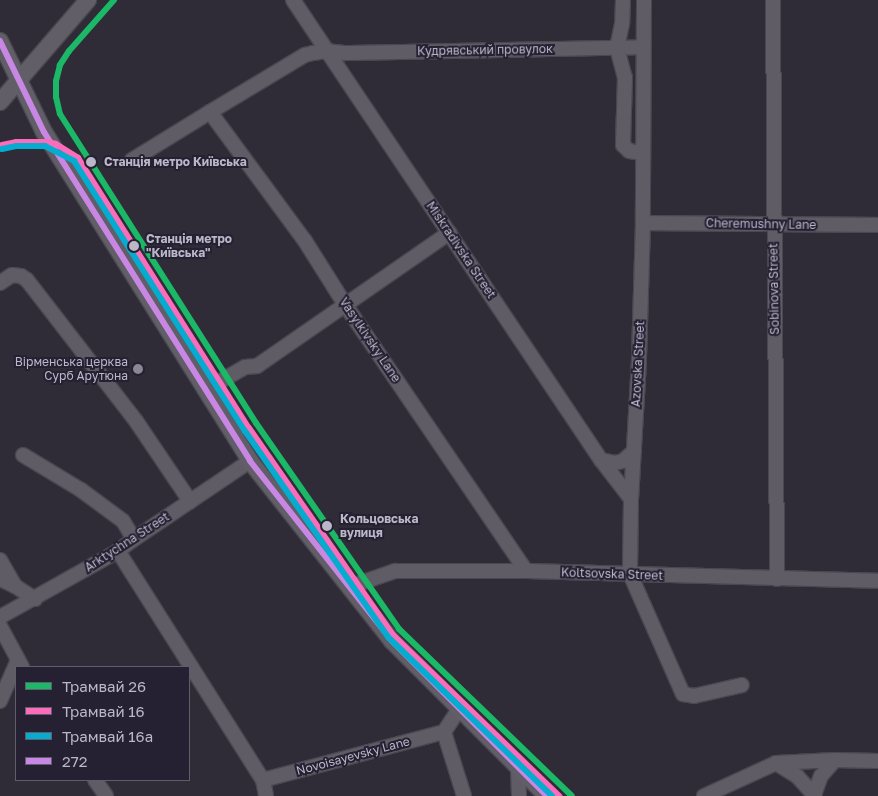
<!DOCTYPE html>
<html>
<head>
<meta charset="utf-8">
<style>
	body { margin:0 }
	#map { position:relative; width:878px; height:796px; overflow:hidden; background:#2f2c38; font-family:"Golos Text",sans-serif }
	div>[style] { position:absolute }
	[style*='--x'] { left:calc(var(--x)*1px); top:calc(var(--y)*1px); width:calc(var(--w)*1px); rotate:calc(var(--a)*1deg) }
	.roads { filter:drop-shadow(1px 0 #49474f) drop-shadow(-1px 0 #49474f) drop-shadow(0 1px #49474f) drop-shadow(0 -1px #49474f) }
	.minor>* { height:14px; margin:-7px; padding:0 7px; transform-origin:7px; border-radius:7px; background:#5f5c66 }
	.major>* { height:16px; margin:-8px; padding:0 8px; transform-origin:8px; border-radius:8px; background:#615e68 }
	.bus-1>* { height:6px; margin:-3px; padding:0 3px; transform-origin:3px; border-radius:3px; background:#c787e3 }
	.tram-1>* { height:6px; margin:-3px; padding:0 3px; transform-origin:3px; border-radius:3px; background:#1ab867 }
	.tram-2>* { height:6px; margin:-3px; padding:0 3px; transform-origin:3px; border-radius:3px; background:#fb6dba }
	.tram-3>* { height:6px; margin:-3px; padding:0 3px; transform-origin:3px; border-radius:3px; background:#06acd0 }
	.dots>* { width:14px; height:14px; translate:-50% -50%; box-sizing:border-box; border:2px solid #252032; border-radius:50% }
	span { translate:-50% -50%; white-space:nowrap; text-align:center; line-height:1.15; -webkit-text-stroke:4px #252032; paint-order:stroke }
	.street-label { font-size:12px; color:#bcb7c8 }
	.stop-label { font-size:12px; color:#bcb7c8; font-weight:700 }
	.left { translate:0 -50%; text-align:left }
	.poi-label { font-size:12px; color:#bcb7c8 }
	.right { translate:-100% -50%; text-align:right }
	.legend { position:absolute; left:15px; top:666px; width:175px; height:115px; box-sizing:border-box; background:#252032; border:1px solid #615c6e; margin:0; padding:6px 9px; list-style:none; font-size:15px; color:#bcb7c8 }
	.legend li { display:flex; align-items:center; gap:10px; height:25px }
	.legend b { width:25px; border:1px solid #615c6e }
</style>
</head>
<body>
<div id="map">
	<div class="roads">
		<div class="minor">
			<i style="--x:293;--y:0;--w:554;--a:56.2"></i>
			<i style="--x:601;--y:460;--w:49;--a:52.4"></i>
			<i style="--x:623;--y:0;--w:24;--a:92"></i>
			<i style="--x:622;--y:24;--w:25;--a:102"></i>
			<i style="--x:617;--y:48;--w:30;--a:75"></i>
			<i style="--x:625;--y:77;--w:68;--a:91.7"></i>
			<i style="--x:623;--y:145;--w:8;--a:45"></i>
			<i style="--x:629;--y:151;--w:14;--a:8"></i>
			<i style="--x:644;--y:0;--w:223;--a:90.3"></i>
			<i style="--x:643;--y:223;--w:138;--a:91.7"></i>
			<i style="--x:639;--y:361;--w:138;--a:93.3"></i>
			<i style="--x:631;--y:499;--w:75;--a:90.8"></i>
			<i style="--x:630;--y:574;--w:131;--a:66.2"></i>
			<i style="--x:683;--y:694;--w:11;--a:10"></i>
			<i style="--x:694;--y:696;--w:49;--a:-12.9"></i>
			<i style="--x:773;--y:0;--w:579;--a:89.6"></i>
			<i style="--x:210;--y:112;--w:160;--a:53.6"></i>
			<i style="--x:305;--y:241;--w:77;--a:57.8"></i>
			<i style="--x:346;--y:306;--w:320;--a:55.8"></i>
			<i style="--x:132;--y:160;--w:92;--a:-31.6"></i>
			<i style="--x:210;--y:112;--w:111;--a:-31"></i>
			<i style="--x:305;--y:55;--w:8;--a:-14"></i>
			<i style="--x:313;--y:53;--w:13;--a:-9"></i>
			<i style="--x:326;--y:51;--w:18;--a:6"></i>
			<i style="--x:344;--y:53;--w:299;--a:-1.1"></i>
			<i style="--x:643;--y:223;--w:235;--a:0.5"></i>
			<i style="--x:0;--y:283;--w:14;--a:-34"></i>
			<i style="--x:12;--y:275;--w:9;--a:6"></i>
			<i style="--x:21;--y:276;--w:7;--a:34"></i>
			<i style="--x:27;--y:280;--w:178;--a:52.3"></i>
			<i style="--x:136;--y:421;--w:97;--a:56"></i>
			<i style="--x:205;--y:390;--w:46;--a:-29.9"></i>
			<i style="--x:245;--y:367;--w:12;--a:-5"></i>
			<i style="--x:257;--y:366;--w:234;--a:-34.7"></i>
			<i style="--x:23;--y:455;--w:68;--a:31.1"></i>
			<i style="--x:81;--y:490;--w:52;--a:36.4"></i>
			<i style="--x:123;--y:521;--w:21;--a:59"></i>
			<i style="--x:601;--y:460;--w:14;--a:12"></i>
			<i style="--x:615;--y:463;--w:8;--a:-14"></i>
			<i style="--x:623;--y:461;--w:15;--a:-42"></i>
			<i style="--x:118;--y:551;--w:271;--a:57.7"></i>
			<i style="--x:263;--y:780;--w:16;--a:79"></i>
			<i style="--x:0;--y:560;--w:30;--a:60"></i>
			<i style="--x:0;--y:579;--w:17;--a:25"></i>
			<i style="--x:15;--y:586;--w:24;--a:33"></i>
			<i style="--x:349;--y:587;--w:49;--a:-19.2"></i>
			<i style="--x:395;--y:571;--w:131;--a:0"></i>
			<i style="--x:526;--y:571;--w:352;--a:1.6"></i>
			<i style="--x:0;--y:617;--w:135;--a:-29.2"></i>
			<i style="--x:118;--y:551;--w:20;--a:-37"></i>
			<i style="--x:134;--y:539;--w:140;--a:-33.9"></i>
			<i style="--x:0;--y:626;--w:47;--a:61.8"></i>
			<i style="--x:0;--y:701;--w:45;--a:-66.3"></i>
			<i style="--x:459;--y:709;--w:27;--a:123"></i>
			<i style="--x:444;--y:732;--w:67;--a:72.6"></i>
			<i style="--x:776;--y:763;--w:25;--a:32"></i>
			<i style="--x:797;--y:776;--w:27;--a:48"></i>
			<i style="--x:518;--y:767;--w:29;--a:88"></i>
			<i style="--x:95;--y:780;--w:19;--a:55"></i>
			<i style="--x:263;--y:780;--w:187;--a:-14.9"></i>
			<i style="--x:814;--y:795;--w:20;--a:-70"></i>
			<i style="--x:821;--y:776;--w:21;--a:-49"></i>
			<i style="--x:704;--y:796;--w:79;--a:-24.6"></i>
			<i style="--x:776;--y:763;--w:59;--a:-2.9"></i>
			<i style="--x:835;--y:760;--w:43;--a:1.3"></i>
		</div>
		<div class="major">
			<i style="--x:0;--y:41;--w:101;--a:64.2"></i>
			<i style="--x:44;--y:132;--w:388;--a:57.9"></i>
			<i style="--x:250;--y:461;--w:229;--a:51.7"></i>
			<i style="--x:392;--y:641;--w:219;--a:45"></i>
			<i style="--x:0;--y:102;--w:135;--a:-49.2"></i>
		</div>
	</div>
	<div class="bus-1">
		<i style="--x:0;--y:41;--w:101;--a:64.2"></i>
		<i style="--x:44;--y:132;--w:388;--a:57.9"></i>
		<i style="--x:250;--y:461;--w:229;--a:51.7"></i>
		<i style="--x:392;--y:641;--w:219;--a:45"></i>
	</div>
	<div class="tram-1">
		<i style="--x:114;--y:0;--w:68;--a:131.4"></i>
		<i style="--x:69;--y:51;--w:17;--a:123"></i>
		<i style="--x:60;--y:65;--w:16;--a:104"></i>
		<i style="--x:56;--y:81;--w:16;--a:90"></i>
		<i style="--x:56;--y:97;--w:17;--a:77"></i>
		<i style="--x:60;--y:114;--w:366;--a:57.6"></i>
		<i style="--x:256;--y:423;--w:251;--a:55.2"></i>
		<i style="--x:399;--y:629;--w:240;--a:44"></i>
	</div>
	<div class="tram-2">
		<i style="--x:2;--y:145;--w:14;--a:-12"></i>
		<i style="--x:16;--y:142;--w:32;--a:0"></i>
		<i style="--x:48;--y:142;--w:8;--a:14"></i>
		<i style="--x:56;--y:144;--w:26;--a:32"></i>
		<i style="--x:78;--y:158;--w:320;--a:57.7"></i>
		<i style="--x:249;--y:428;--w:251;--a:55.2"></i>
		<i style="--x:392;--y:634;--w:233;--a:44.1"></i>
	</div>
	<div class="tram-3">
		<i style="--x:2;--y:149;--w:14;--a:-12"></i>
		<i style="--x:16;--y:146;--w:29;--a:0"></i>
		<i style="--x:45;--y:146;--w:33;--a:27"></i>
		<i style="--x:74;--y:161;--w:320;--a:57.7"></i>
		<i style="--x:245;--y:431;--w:251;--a:55.2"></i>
		<i style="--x:388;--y:637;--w:228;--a:44.1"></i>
	</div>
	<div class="dots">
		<i style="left:91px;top:162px;background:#bcb7c8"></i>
		<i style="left:134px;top:246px;background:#bcb7c8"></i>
		<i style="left:138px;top:369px;background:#8b8696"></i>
		<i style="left:327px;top:526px;background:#bcb7c8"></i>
	</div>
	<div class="street-label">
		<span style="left:485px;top:50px;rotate:-1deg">Кудрявський провулок</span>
		<span style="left:761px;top:224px;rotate:1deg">Cheremushny Lane</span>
		<span style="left:461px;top:250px;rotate:56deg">Miskradivska Street</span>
		<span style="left:774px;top:289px;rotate:-91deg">Sobinova Street</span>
		<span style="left:370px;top:340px;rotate:56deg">Vasylkivsky Lane</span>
		<span style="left:638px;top:364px;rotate:-87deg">Azovska Street</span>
		<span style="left:127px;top:542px;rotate:-33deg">Arktychna Street</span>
		<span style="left:612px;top:574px;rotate:2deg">Koltsovska Street</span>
		<span style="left:353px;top:756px;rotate:-15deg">Novoisayevsky Lane</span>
	</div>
	<div class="stop-label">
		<span class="left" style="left:104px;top:162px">Станція метро Київська</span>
		<span class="left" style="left:146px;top:246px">Станція метро<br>"Київська"</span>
		<span class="left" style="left:340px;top:526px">Кольцовська<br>вулиця</span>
	</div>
	<div class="poi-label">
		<span class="right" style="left:128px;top:369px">Вірменська церква<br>Сурб Арутюна</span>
	</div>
	<ul class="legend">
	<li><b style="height:6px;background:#1ab867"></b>Трамвай 26</li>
	<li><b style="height:6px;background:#fb6dba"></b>Трамвай 16</li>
	<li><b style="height:6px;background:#06acd0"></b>Трамвай 16a</li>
	<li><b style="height:6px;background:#c787e3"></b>272</li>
	</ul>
</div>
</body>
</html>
